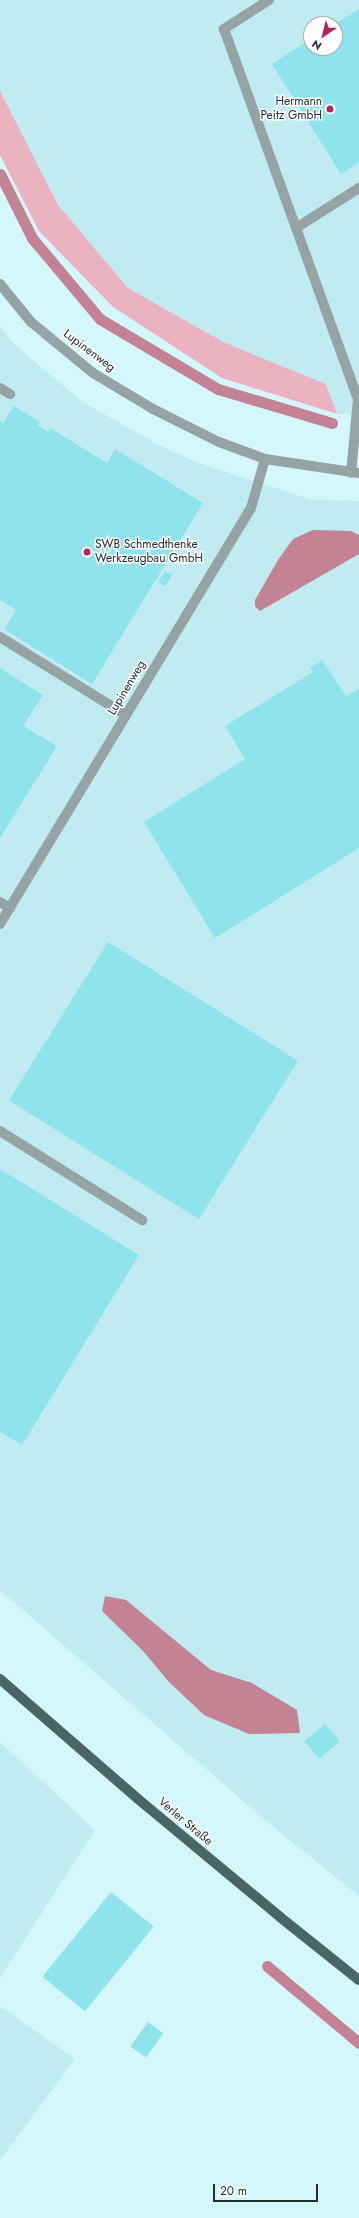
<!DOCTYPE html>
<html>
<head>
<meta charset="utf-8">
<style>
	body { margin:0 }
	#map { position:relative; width:359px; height:2218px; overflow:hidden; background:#d3f7fb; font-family:Jost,sans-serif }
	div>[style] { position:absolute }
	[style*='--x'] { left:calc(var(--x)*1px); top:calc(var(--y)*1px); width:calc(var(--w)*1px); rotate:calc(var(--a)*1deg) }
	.built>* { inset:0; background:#bfebf1 }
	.green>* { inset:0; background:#ebb2c1 }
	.water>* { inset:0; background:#c38394 }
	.stream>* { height:11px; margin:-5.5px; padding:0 5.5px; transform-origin:5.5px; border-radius:5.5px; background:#c38394 }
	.building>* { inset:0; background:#8fe3ed; transform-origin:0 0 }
	.minor>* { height:10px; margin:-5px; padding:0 5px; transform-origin:5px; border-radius:5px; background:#95a3a5 }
	.major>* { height:10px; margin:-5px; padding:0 5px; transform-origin:5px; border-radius:5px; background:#4a6568 }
	.dots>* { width:11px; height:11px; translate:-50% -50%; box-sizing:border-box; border:2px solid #fff; border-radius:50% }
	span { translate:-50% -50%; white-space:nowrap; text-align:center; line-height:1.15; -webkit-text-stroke:3px #fff; paint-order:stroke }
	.poi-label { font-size:12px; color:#212f30 }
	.right { translate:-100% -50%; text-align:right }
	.left { translate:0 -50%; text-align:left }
	.street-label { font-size:12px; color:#212f30 }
	.north { position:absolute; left:303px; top:16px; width:40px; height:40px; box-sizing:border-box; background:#fff; border:1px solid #a6acac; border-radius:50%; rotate:215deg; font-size:11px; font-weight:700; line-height:16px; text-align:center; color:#212f30 }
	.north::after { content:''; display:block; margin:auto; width:14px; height:18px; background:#b3275f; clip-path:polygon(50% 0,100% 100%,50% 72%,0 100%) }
	.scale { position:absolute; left:213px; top:2184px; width:105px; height:18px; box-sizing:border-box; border:2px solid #212f30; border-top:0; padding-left:5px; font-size:12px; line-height:14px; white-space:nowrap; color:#212f30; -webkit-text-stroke:3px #fff; paint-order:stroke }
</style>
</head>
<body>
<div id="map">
	<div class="built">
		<i style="clip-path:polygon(evenodd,0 0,359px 0,359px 414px,337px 414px,326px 384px,223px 342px,128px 288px,58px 205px,0 91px,0 0,311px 24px,335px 24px,335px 48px,311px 48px,311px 24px)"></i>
		<i style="clip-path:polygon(0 326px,13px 343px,81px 401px,157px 444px,193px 461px,309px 499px,359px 501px,359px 1896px,265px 1820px,0 1590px)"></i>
		<i style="clip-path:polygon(0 1742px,95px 1830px,0 1978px)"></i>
		<i style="clip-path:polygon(0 2006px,75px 2059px,0 2160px)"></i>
	</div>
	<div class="green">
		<i style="clip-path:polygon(0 91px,58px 205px,128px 288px,223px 342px,326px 384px,337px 414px,222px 378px,113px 307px,39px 231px,0 155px)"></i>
	</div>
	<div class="water">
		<i style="clip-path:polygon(313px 530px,351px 531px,359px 535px,359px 554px,260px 611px,255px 606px,255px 600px,278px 560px,293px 539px)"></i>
		<i style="clip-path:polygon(105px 1596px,126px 1600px,211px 1670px,252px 1683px,297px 1710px,300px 1733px,249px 1734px,204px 1715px,168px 1681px,144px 1652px,102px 1611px)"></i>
	</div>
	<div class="stream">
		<i style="--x:0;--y:174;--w:72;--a:63.4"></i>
		<i style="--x:32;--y:238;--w:106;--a:50"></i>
		<i style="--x:100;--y:319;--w:137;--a:30.7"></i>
		<i style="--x:218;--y:389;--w:119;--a:16.6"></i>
		<i style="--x:267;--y:1966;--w:120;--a:39.9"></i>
	</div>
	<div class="building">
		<i style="clip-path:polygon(359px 9px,359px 162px,341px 174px,272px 64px,311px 39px,311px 48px,335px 48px,335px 24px)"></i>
		<i style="clip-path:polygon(14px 406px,40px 422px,38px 425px,48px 432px,50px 428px,107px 463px,115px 449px,203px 503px,92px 684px,4px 629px,16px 610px,0 600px,0 421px,3px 423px)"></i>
		<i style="left:165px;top:571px;width:8px;height:13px;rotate:30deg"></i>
		<i style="clip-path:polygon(322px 660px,346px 696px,359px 689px,359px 848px,215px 938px,144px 822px,245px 759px,225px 726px,313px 672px,310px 668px)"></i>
		<i style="clip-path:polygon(0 668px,43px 695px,23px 726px,57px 746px,0 838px)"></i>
		<i style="left:108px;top:942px;width:224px;height:187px;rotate:32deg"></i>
		<i style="clip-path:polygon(0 1169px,139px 1255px,22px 1445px,0 1432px)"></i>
		<i style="left:325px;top:1724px;width:23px;height:27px;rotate:50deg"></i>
		<i style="left:111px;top:1892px;width:55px;height:109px;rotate:39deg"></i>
		<i style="left:148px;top:2022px;width:19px;height:30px;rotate:36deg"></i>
	</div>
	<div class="minor">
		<i style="--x:269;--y:0;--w:54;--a:147.2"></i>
		<i style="--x:224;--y:29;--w:394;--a:70.1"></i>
		<i style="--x:358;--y:399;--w:74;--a:95.4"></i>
		<i style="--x:296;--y:228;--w:75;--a:-32.4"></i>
		<i style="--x:0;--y:284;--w:49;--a:50.8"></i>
		<i style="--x:31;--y:322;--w:80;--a:39.4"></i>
		<i style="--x:93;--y:373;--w:70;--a:31"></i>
		<i style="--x:153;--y:409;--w:74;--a:26.6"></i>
		<i style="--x:219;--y:442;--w:49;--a:20.3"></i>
		<i style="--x:265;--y:459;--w:95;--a:8.5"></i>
		<i style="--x:0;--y:388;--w:12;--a:31"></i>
		<i style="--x:0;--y:637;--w:148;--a:31.8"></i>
		<i style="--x:0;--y:902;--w:12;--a:31"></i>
		<i style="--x:0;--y:924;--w:486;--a:-58.9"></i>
		<i style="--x:251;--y:508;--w:51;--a:-74.1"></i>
		<i style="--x:0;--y:1131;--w:168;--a:32.1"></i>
	</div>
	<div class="major">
		<i style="--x:0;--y:1679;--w:183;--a:41"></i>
		<i style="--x:138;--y:1799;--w:185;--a:39.7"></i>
		<i style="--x:280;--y:1917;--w:101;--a:38.6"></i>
	</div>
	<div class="dots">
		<i style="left:330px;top:109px;background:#b3275f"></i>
		<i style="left:87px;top:552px;background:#b3275f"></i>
	</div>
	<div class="poi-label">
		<span class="right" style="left:322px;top:109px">Hermann<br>Peitz GmbH</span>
		<span class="left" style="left:95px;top:552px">SWB Schmedthenke<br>Werkzeugbau GmbH</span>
	</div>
	<div class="street-label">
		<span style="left:89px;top:351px;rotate:37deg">Lupinenweg</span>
		<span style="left:127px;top:688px;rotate:-59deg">Lupinenweg</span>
		<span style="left:185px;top:1822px;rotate:40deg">Verler Straße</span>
	</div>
	<div class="north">N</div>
	<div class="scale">20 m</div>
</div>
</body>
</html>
